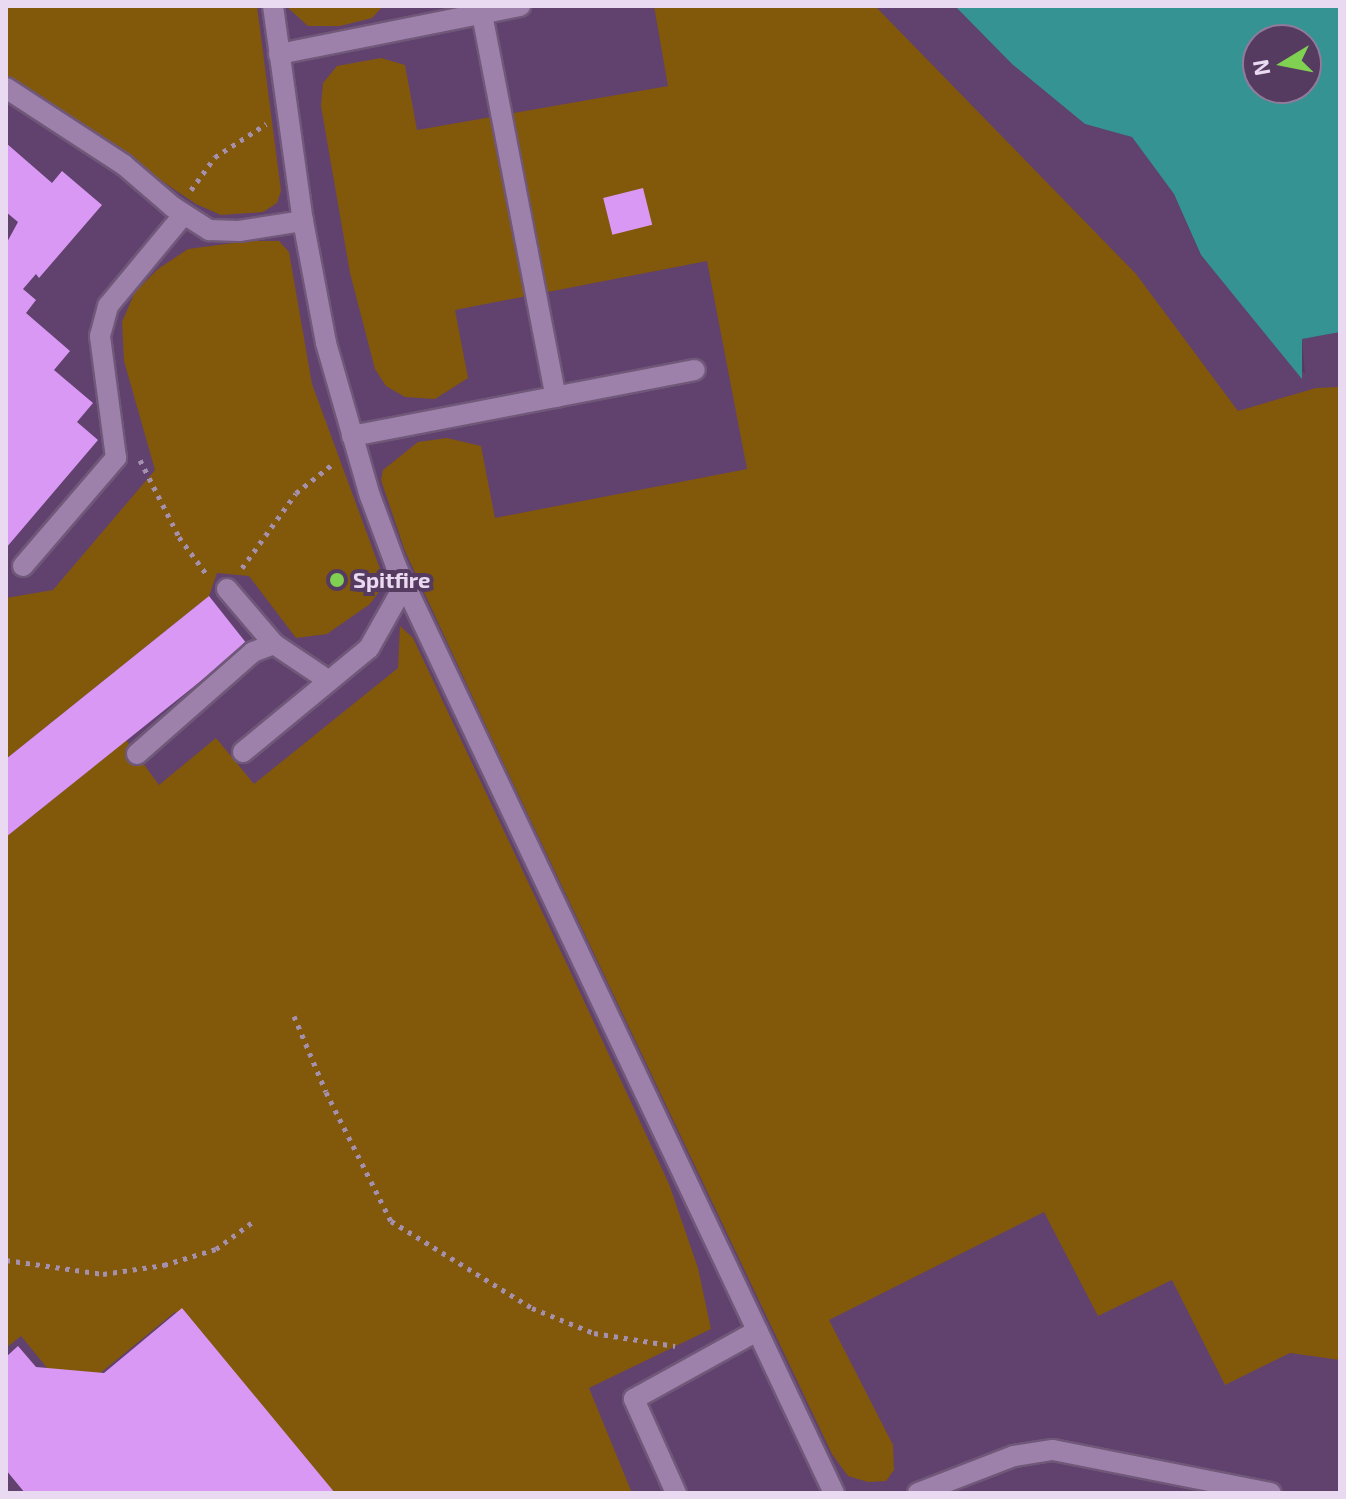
<!DOCTYPE html>
<html>
<head>
<meta charset="utf-8">
<style>
	body { margin:0 }
	#map { position:relative; width:1346px; height:1499px; overflow:hidden; background:#563b61; font-family:"Exo 2",sans-serif }
	div>[style] { position:absolute }
	[style*='--x'] { left:calc(var(--x)*1px); top:calc(var(--y)*1px); width:calc(var(--w)*1px); rotate:calc(var(--a)*1deg) }
	.built>* { inset:0; background:#61416e }
	.green>* { inset:0; background:#82580b }
	.water>* { inset:0; background:#369394 }
	.building>* { inset:0; background:#d998f4; transform-origin:0 0 }
	.path>* { height:5px; margin-top:-2.5px; transform-origin:0; background:repeating-linear-gradient(90deg,#a590ae 0 4px,transparent 0 10px) }
	.roads { filter:drop-shadow(2px 0 #705879) drop-shadow(-2px 0 #705879) drop-shadow(0 2px #705879) drop-shadow(0 -2px #705879) }
	.minor>* { height:20px; margin:-10px; padding:0 10px; transform-origin:10px; border-radius:10px; background:#9e81ab }
	.dots>* { width:22px; height:22px; translate:-50% -50%; box-sizing:border-box; border:4px solid #563b61; border-radius:50% }
	span { translate:-50% -50%; white-space:nowrap; text-align:center; line-height:1.15; -webkit-text-stroke:8px #563b61; paint-order:stroke }
	.poi-label { font-size:22px; color:#eadaf1; font-weight:700 }
	.left { translate:0 -50%; text-align:left }
	.frame { position:absolute; inset:0; border:8px solid #eadaf1; pointer-events:none }
	.north { position:absolute; left:1242px; top:24px; width:80px; height:80px; box-sizing:border-box; background:#563b61; border:2px solid #917b9b; border-radius:50%; rotate:260deg; font-size:22px; font-weight:700; line-height:32px; text-align:center; color:#eadaf1 }
	.north::after { content:''; display:block; margin:auto; width:28px; height:36px; background:#80d051; clip-path:polygon(50% 0,100% 100%,50% 72%,0 100%) }
</style>
</head>
<body>
<div id="map">
	<div class="built">
		<i style="clip-path:polygon(6px 6px,955px 6px,1012px 64px,1085px 124px,1132px 137px,1174px 194px,1201px 256px,1305px 374px,1302px 339px,1340px 332px,1340px 1493px,6px 1493px)"></i>
	</div>
	<div class="green">
		<i style="clip-path:polygon(6px 6px,257px 6px,281px 191px,277px 203px,263px 212px,221px 215px,196px 204px,6px 76px)"></i>
		<i style="clip-path:polygon(286px 6px,383px 6px,372px 18px,340px 26px,308px 26px)"></i>
		<i style="clip-path:polygon(654px 6px,875px 6px,1136px 274px,1238px 411px,1316px 388px,1340px 387px,1340px 1360px,1290px 1353px,1225px 1385px,1172px 1280px,1098px 1316px,1044px 1212px,829px 1320px,893px 1445px,894px 1470px,886px 1481px,868px 1482px,848px 1476px,832px 1454px,493px 741px,405px 551px,381px 480px,383px 470px,418px 442px,447px 438px,481px 446px,495px 518px,747px 469px,707px 261px,455px 310px,468px 378px,435px 399px,405px 397px,386px 386px,375px 369px,350px 273px,321px 106px,323px 83px,337px 66px,381px 58px,405px 65px,417px 130px,668px 86px)"></i>
		<i style="clip-path:polygon(248px 241px,279px 241px,289px 252px,312px 384px,383px 577px,380px 590px,370px 604px,327px 634px,296px 638px,249px 576px,217px 573px,209px 596px,6px 759px,6px 598px,53px 590px,155px 470px,124px 361px,122px 322px,135px 292px,158px 269px,188px 249px)"></i>
		<i style="clip-path:polygon(400px 626px,413px 638px,571px 973px,669px 1184px,698px 1268px,711px 1329px,589px 1388px,632px 1493px,324px 1493px,175px 1312px,71px 1397px,21px 1336px,6px 1348px,6px 837px,126px 740px,159px 785px,216px 738px,254px 784px,398px 668px)"></i>
	</div>
	<div class="water">
		<i style="clip-path:polygon(evenodd,955px 6px,1340px 6px,1340px 332px,1302px 339px,1302px 379px,1201px 255px,1174px 194px,1132px 137px,1085px 124px,1012px 64px,955px 6px,1258px 40px,1306px 40px,1306px 88px,1258px 88px,1258px 40px)"></i>
	</div>
	<div class="building">
		<i style="clip-path:polygon(6px 143px,52px 183px,62px 171px,102px 205px,39px 278px,36px 274px,23px 289px,36px 300px,26px 313px,70px 351px,54px 370px,93px 403px,77px 422px,98px 440px,6px 548px,6px 244px,18px 222px,6px 212px)"></i>
		<i style="left:643px;top:188px;width:38px;height:41px;rotate:76deg"></i>
		<i style="clip-path:polygon(209px 596px,247px 644px,6px 837px,6px 759px)"></i>
		<i style="clip-path:polygon(182px 1308px,335px 1493px,25px 1493px,6px 1470px,6px 1357px,18px 1346px,36px 1367px,104px 1373px)"></i>
	</div>
	<div class="path">
		<i style="--x:191;--y:190;--w:41;--a:-54"></i>
		<i style="--x:215;--y:157;--w:61;--a:-32.9"></i>
		<i style="--x:140;--y:460;--w:86;--a:63.1"></i>
		<i style="--x:179;--y:537;--w:47;--a:53.6"></i>
		<i style="--x:242;--y:568;--w:92;--a:-54.2"></i>
		<i style="--x:296;--y:493;--w:48;--a:-38.3"></i>
		<i style="--x:294;--y:1016;--w:82;--a:67.2"></i>
		<i style="--x:326;--y:1092;--w:144;--a:63.3"></i>
		<i style="--x:391;--y:1221;--w:166;--a:31.7"></i>
		<i style="--x:532;--y:1308;--w:67;--a:22"></i>
		<i style="--x:594;--y:1333;--w:82;--a:9.1"></i>
		<i style="--x:6;--y:1260;--w:98;--a:8.2"></i>
		<i style="--x:103;--y:1274;--w:62;--a:-8.4"></i>
		<i style="--x:164;--y:1265;--w:54;--a:-17.1"></i>
		<i style="--x:216;--y:1249;--w:47;--a:-36.4"></i>
	</div>
	<div class="roads">
		<div class="minor">
			<i style="--x:273;--y:6;--w:217;--a:82.1"></i>
			<i style="--x:303;--y:221;--w:124;--a:79.3"></i>
			<i style="--x:326;--y:343;--w:159;--a:74"></i>
			<i style="--x:370;--y:496;--w:75;--a:69.6"></i>
			<i style="--x:396;--y:566;--w:1025;--a:64.71"></i>
			<i style="--x:482;--y:14;--w:390;--a:79.1"></i>
			<i style="--x:279;--y:54;--w:246;--a:-11.3"></i>
			<i style="--x:6;--y:88;--w:141;--a:33.1"></i>
			<i style="--x:124;--y:165;--w:65;--a:40.6"></i>
			<i style="--x:173;--y:207;--w:43;--a:32.6"></i>
			<i style="--x:209;--y:230;--w:30;--a:2"></i>
			<i style="--x:239;--y:231;--w:65;--a:-8.9"></i>
			<i style="--x:352;--y:436;--w:349;--a:-10.9"></i>
			<i style="--x:23;--y:566;--w:143;--a:-49.3"></i>
			<i style="--x:116;--y:458;--w:123;--a:-97.5"></i>
			<i style="--x:100;--y:336;--w:31;--a:-75"></i>
			<i style="--x:108;--y:306;--w:119;--a:-50.4"></i>
			<i style="--x:227;--y:589;--w:72;--a:49.5"></i>
			<i style="--x:243;--y:752;--w:163;--a:-39.5"></i>
			<i style="--x:369;--y:648;--w:73;--a:-60.6"></i>
			<i style="--x:137;--y:754;--w:154;--a:-41.3"></i>
			<i style="--x:253;--y:652;--w:22;--a:-21"></i>
			<i style="--x:274;--y:644;--w:66;--a:33.9"></i>
			<i style="--x:676;--y:1493;--w:103;--a:-114.1"></i>
			<i style="--x:634;--y:1399;--w:141;--a:-28.9"></i>
			<i style="--x:918;--y:1493;--w:103;--a:-21.1"></i>
			<i style="--x:1014;--y:1456;--w:39;--a:-9"></i>
			<i style="--x:1053;--y:1450;--w:222;--a:11.2"></i>
		</div>
	</div>
	<div class="dots">
		<i style="left:337px;top:580px;background:#80d051"></i>
	</div>
	<div class="poi-label">
		<span class="left" style="left:353px;top:580px">Spitfire</span>
	</div>
	<div class="frame"></div>
	<div class="north">N</div>
</div>
</body>
</html>
